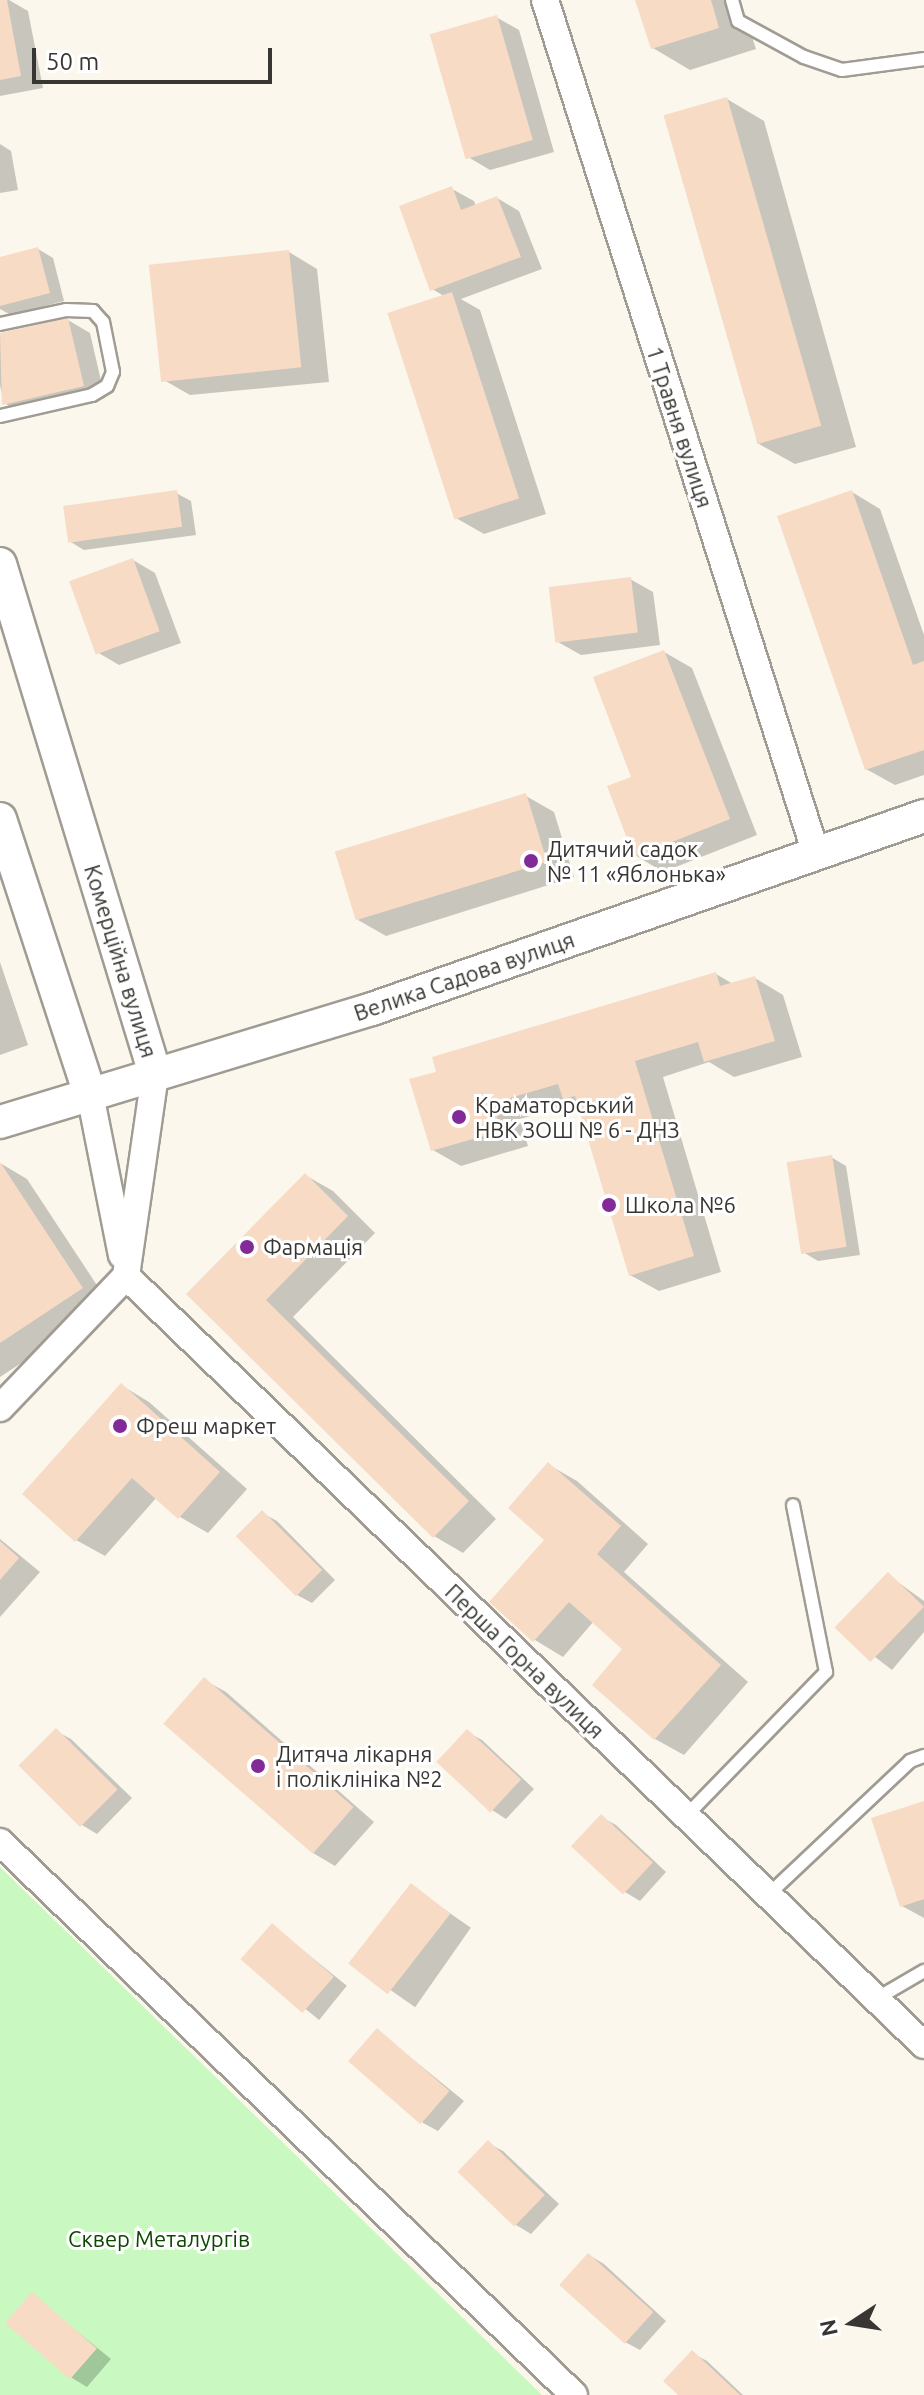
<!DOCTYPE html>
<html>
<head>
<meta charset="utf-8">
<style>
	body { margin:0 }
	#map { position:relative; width:924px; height:2395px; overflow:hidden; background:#fbf7ed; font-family:Ubuntu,sans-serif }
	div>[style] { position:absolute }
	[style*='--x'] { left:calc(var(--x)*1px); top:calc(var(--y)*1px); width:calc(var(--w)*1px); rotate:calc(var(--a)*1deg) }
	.green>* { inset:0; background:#c9f9c0 }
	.shadow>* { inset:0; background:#0003; transform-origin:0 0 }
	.building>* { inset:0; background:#f8dbc5; transform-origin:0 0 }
	.roads { filter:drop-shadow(2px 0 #a09c93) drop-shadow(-2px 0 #a09c93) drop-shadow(0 2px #a09c93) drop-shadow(0 -2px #a09c93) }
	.service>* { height:12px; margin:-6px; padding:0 6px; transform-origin:6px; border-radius:6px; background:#fff }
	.minor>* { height:26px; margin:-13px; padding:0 13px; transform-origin:13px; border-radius:13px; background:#fff }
	.tertiary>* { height:32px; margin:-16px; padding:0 16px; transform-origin:16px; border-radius:16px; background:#fff }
	.dots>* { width:22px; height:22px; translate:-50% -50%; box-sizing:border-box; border:4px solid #fff; border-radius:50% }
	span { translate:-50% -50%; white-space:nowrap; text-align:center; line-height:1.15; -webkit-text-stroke:6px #fff; paint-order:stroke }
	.street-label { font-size:22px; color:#383632 }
	.poi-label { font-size:22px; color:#383632 }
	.left { translate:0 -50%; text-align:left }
	.park-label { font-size:22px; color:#0d4600 }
	.north { position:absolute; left:812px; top:2283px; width:80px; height:80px; -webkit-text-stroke:6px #fff; paint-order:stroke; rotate:258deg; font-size:22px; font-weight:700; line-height:32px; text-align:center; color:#383632 }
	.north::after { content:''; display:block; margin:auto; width:28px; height:36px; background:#383632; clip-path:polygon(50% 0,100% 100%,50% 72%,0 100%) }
	.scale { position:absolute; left:32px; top:48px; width:240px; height:36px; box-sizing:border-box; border:4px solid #383632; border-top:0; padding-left:10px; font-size:24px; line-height:28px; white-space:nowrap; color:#383632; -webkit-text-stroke:6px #fff; paint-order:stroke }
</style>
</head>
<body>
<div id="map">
	<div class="green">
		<i style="clip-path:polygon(0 1867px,542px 2395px,0 2395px)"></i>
	</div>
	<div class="shadow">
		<i style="clip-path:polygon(0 0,9px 0,28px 11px,43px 88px,0 96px)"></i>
		<i style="clip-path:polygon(637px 0,740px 0,756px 49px,690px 70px,653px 48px)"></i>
		<i style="clip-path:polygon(496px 17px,519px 30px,554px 152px,490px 170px,468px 157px)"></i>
		<i style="clip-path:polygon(727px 99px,764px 121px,856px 447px,795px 464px,757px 443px)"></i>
		<i style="clip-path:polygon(0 144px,11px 151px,18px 190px,0 193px)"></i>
		<i style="clip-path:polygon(452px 189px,474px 201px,476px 206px,497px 198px,519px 211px,542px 269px,461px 299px,480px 310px,546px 514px,484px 534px,456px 518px,444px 296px,432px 289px)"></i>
		<i style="clip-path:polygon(38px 249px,53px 258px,64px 301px,11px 315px,0 309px,0 259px)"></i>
		<i style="clip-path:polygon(289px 252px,317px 269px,329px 382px,190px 395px,162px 379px)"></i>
		<i style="clip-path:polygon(68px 320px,90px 333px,105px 398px,26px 416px,4px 403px,0 385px,0 335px)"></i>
		<i style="clip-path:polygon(852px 492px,880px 509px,924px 635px,924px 775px,895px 785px,866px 769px)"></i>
		<i style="clip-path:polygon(176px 493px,191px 501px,196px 535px,84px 550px,69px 541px)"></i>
		<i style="clip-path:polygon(133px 560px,155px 573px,181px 643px,119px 665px,97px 652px)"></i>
		<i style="clip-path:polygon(630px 579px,653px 592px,660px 645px,581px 655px,558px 642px)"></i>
		<i style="clip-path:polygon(664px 652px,692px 668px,757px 835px,663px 872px,635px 855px,634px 778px)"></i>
		<i style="clip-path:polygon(526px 796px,554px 812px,574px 877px,386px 936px,358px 920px)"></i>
		<i style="clip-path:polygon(0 962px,28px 1045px,0 1055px)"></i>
		<i style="clip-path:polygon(716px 974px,733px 984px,755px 978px,783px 995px,802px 1057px,734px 1077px,709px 1062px,663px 1077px,721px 1272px,659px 1291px,630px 1275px,581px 1107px,573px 1103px,520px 1119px,528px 1146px,461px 1166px,433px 1150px,412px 1081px)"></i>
		<i style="clip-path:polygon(831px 1157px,846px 1166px,860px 1255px,818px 1261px,803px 1252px)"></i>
		<i style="clip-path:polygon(0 1163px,27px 1179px,110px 1305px,0 1377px)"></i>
		<i style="clip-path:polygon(305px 1175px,333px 1191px,375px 1233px,293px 1317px,496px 1519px,463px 1553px,434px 1536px,189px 1294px)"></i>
		<i style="clip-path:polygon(121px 1385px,149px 1402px,247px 1489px,208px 1533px,180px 1517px,157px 1497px,105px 1556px,76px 1540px)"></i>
		<i style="clip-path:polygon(549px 1465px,577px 1481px,648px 1544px,624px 1572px,748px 1682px,684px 1755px,655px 1739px,594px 1684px,625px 1649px,594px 1621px,563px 1657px,535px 1640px,492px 1602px,547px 1540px)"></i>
		<i style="clip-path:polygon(262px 1513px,277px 1521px,335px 1580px,312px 1603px,297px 1595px,239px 1537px)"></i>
		<i style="clip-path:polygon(0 1539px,40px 1572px,0 1617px)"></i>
		<i style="clip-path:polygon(888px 1575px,924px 1601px,924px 1632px,892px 1670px,841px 1631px)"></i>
		<i style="clip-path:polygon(204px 1680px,226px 1692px,374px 1822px,335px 1866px,313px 1853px)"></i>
		<i style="clip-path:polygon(56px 1731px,71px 1739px,132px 1798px,97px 1834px,82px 1825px)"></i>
		<i style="clip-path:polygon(467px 1732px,482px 1740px,534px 1789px,506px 1819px,492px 1810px)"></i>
		<i style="clip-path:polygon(924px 1803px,924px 1918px,902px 1906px)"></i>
		<i style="clip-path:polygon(601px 1817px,616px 1825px,666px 1872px,640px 1901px,625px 1892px)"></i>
		<i style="left:411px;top:1886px;width:73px;height:97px;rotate:35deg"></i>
		<i style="left:273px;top:1926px;width:95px;height:44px;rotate:39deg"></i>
		<i style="clip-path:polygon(378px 2031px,464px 2101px,438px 2131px,423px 2123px)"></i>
		<i style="clip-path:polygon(488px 2143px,503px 2151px,559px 2204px,531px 2234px,516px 2225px)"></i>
		<i style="clip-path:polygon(589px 2255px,604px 2264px,666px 2321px,640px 2350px,625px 2342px,562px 2284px)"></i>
		<i style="clip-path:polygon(32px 2295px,111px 2359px,87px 2387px,72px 2378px)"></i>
		<i style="clip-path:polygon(692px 2353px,707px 2361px,743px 2395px,681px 2395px)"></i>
	</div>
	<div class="building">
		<i style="clip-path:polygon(0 0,7px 0,21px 76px,0 80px)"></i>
		<i style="clip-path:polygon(635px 0,711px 0,719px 28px,651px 49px)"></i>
		<i style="left:497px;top:15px;width:130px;height:70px;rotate:74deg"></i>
		<i style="left:727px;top:97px;width:342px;height:66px;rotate:74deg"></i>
		<i style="clip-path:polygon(452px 186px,461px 210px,497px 196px,521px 257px,430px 291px,399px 206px)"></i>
		<i style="clip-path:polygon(38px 247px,50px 293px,0 306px,0 257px)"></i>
		<i style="left:289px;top:250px;width:118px;height:141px;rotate:84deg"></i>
		<i style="left:452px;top:292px;width:217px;height:68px;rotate:72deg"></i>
		<i style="clip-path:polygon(68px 318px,84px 386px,2px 405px,0 333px)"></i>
		<i style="left:177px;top:490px;width:37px;height:115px;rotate:82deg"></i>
		<i style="clip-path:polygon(852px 490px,913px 665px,924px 661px,924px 750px,865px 770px,777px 516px)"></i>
		<i style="left:133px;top:558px;width:78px;height:68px;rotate:70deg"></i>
		<i style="left:631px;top:577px;width:56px;height:83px;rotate:83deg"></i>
		<i style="clip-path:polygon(664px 650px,730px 819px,634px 857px,607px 786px,631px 777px,593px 677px)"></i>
		<i style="left:526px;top:793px;width:72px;height:200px;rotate:73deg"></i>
		<i style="clip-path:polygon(716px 972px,720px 986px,755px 976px,775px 1041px,704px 1062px,698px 1042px,635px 1061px,694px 1256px,629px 1276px,575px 1096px,563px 1099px,558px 1084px,493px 1103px,501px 1131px,431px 1151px,409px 1079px,436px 1072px,432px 1057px)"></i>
		<i style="left:832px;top:1155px;width:93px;height:46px;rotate:81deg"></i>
		<i style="clip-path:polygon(0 1162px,83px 1288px,0 1343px)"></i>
		<i style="clip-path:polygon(305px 1173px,348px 1216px,266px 1300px,469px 1501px,433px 1538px,186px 1294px)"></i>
		<i style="clip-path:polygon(121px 1383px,220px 1472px,178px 1519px,132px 1478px,75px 1542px,22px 1494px)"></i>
		<i style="clip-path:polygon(548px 1462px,621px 1526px,597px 1554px,721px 1665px,654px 1740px,592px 1685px,622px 1649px,569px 1602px,533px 1642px,489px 1602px,544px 1540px,508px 1508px)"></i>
		<i style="left:262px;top:1510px;width:85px;height:37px;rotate:45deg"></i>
		<i style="clip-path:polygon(0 1541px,19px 1558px,0 1580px)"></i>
		<i style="left:888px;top:1572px;width:50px;height:77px;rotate:44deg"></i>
		<i style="left:204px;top:1677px;width:198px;height:62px;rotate:41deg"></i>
		<i style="left:56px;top:1728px;width:87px;height:53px;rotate:45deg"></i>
		<i style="left:467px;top:1729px;width:74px;height:45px;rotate:43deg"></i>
		<i style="clip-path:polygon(924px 1801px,924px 1899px,900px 1907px,871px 1818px)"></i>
		<i style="left:601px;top:1814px;width:71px;height:44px;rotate:43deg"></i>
		<i style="left:411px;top:1883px;width:50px;height:102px;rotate:38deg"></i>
		<i style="left:272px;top:1923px;width:82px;height:48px;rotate:41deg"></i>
		<i style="left:377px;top:2028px;width:96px;height:44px;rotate:41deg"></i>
		<i style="left:488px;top:2140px;width:79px;height:44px;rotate:44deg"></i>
		<i style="left:588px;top:2253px;width:88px;height:43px;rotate:42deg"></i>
		<i style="left:32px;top:2292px;width:86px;height:41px;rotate:41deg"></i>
		<i style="clip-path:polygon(692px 2350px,740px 2395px,678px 2395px,663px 2381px)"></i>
	</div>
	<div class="roads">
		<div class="service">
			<i style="--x:732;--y:0;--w:22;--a:74"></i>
			<i style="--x:738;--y:21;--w:75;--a:28.6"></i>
			<i style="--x:804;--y:57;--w:40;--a:18.9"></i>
			<i style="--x:842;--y:70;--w:83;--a:-7.6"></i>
			<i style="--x:0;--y:324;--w:67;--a:-12"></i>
			<i style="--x:66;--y:310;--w:27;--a:2"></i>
			<i style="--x:93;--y:311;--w:15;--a:48"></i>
			<i style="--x:103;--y:322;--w:51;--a:78.7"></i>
			<i style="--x:113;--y:372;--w:15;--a:113"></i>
			<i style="--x:107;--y:386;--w:17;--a:149"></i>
			<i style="--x:92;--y:395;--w:94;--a:167.1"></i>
			<i style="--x:686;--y:1816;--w:201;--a:-45.8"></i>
			<i style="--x:826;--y:1672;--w:170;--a:-101.2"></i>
			<i style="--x:768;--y:1895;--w:195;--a:-43.3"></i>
			<i style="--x:910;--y:1761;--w:15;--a:-20"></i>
			<i style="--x:876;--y:1999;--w:56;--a:-30.3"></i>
		</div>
		<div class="minor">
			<i style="--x:545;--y:0;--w:896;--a:72.39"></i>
			<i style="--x:90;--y:1094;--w:164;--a:78.8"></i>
			<i style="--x:126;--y:1276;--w:1108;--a:43.94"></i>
			<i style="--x:126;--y:1276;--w:204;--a:-81.8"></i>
			<i style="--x:0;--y:1408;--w:182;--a:-46.3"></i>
			<i style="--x:0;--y:1842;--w:797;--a:43.93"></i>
		</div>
		<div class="tertiary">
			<i style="--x:0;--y:564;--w:533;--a:73.09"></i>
			<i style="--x:0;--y:819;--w:289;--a:71.9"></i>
			<i style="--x:0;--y:1122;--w:389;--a:-16.9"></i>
			<i style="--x:372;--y:1009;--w:585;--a:-19.27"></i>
		</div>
	</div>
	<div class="dots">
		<i style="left:531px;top:861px;background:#822a98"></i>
		<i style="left:459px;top:1117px;background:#822a98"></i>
		<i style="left:609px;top:1205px;background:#822a98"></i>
		<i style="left:247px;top:1247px;background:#822a98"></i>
		<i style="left:120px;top:1426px;background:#822a98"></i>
		<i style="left:258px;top:1766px;background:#822a98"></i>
	</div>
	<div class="street-label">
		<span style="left:680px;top:427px;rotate:72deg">1 Травня вулиця</span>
		<span style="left:121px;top:961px;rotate:73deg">Комерційна вулиця</span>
		<span style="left:464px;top:976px;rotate:-19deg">Велика Садова вулиця</span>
		<span style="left:525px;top:1661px;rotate:44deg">Перша Горна вулиця</span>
	</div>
	<div class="poi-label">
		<span class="left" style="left:547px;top:861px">Дитячий садок<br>№ 11 «Яблонька»</span>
		<span class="left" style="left:475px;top:1117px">Краматорський<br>НВК ЗОШ № 6 - ДНЗ</span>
		<span class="left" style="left:625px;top:1205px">Школа №6</span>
		<span class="left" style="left:263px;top:1247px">Фармація</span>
		<span class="left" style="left:136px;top:1426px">Фреш маркет</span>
		<span class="left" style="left:276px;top:1766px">Дитяча лікарня<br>і поліклініка №2</span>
	</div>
	<div class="park-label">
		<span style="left:159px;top:2239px">Сквер Металургів</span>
	</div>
	<div class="north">N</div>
	<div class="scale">50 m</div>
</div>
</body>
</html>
